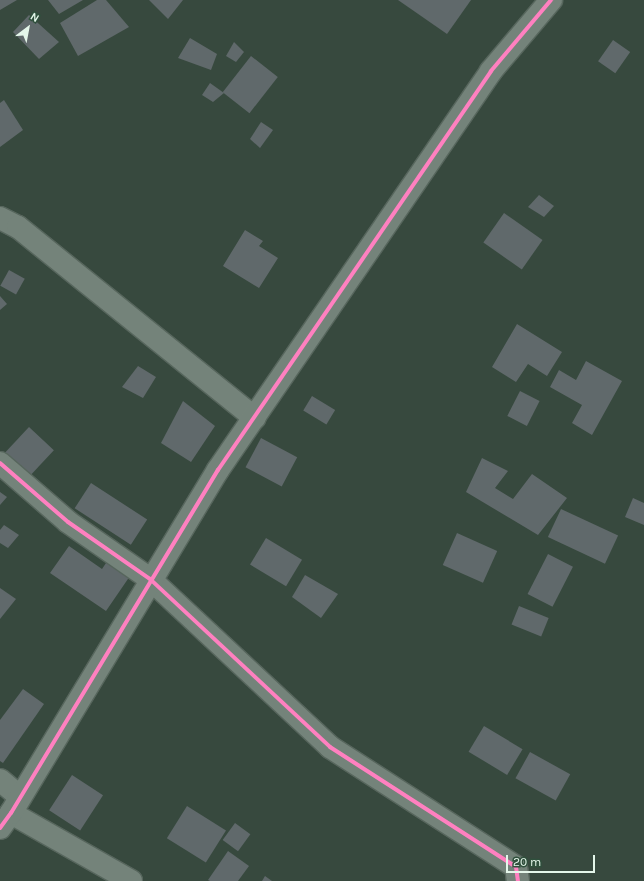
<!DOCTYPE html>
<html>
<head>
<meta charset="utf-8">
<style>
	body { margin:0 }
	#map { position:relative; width:644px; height:881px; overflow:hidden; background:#37493e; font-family:Karla,sans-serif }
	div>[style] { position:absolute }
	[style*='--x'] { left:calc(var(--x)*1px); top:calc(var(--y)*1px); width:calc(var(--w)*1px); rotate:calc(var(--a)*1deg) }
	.building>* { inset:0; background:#60696b; transform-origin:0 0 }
	.roads { filter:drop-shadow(1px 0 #57665d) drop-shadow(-1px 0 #57665d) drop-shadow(0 1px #57665d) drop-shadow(0 -1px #57665d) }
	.minor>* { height:22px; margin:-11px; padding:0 11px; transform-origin:11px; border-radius:11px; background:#74837a }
	.cycleway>* { height:4px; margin:-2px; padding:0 2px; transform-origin:2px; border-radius:2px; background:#ff80c0 }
	span { translate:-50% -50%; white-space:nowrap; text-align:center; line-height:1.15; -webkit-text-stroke:3px #30503d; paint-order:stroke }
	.north { position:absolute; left:8px; top:8px; width:40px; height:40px; -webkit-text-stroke:3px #30503d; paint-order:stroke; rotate:32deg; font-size:11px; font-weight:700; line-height:16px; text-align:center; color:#e4f6ea }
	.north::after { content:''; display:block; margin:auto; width:14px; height:18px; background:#e4f6ea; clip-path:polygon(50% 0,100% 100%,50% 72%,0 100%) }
	.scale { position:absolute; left:506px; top:855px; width:89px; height:18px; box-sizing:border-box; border:2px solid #e4f6ea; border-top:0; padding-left:5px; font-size:12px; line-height:14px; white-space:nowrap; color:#e4f6ea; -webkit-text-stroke:3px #30503d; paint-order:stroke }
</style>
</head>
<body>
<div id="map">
	<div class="building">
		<i style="clip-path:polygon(0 0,17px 0,0 10px)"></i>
		<i style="clip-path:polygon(48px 0,83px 0,59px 14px)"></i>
		<i style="clip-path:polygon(97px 0,106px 0,129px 27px,78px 56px,60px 23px)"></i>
		<i style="clip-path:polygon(149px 0,183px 0,168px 19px)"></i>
		<i style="clip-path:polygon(398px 0,471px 0,447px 34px)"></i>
		<i style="clip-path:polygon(29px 15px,59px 42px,39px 59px,13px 32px)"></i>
		<i style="clip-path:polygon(190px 38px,217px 54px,211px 70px,178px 58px)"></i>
		<i style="left:613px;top:40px;width:21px;height:26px;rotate:35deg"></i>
		<i style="clip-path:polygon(234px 42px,244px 52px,236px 62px,226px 56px)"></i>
		<i style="left:251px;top:56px;width:34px;height:46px;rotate:38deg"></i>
		<i style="clip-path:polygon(210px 83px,224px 93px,213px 102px,202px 95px)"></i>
		<i style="clip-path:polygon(4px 100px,23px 130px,0 147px,0 103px)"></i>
		<i style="clip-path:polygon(261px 122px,273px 130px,260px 148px,250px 139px)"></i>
		<i style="clip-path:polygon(539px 195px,554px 206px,544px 217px,528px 207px)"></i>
		<i style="left:504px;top:213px;width:47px;height:36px;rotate:35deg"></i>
		<i style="clip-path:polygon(245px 230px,263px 241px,259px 246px,278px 258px,259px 288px,223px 266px)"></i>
		<i style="left:9px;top:270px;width:18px;height:18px;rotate:29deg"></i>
		<i style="clip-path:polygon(0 296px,7px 304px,0 310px)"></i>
		<i style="clip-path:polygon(517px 324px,562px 352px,547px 376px,528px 364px,516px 382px,492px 367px)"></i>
		<i style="clip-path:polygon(586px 361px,622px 381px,592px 435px,572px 423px,582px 405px,550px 387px,559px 370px,576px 380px)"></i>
		<i style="clip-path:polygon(138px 366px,156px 377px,143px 398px,122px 387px)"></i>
		<i style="left:520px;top:391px;width:22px;height:28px;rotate:27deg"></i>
		<i style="left:312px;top:396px;width:27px;height:17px;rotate:31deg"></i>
		<i style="clip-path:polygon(183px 401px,215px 426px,191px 462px,161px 443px)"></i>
		<i style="left:29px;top:427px;width:34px;height:38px;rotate:43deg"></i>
		<i style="left:261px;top:438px;width:41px;height:33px;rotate:28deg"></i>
		<i style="clip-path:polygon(482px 458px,508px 471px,495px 488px,513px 499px,532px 474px,567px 498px,538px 535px,466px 492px)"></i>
		<i style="left:91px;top:483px;width:67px;height:30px;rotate:33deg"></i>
		<i style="clip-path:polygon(0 492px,7px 497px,0 505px)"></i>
		<i style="clip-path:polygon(633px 498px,644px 503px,644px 525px,625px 517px)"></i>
		<i style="left:561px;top:509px;width:63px;height:31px;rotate:25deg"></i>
		<i style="clip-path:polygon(4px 525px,19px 535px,8px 548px,0 543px,0 530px)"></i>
		<i style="left:457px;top:533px;width:44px;height:35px;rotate:24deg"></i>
		<i style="left:266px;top:538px;width:42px;height:31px;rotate:31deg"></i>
		<i style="clip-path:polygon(69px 546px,102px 569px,108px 560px,130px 576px,106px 611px,50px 573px)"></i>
		<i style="left:548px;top:554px;width:28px;height:45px;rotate:27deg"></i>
		<i style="clip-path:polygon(305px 575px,338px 594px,321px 618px,292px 597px)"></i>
		<i style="clip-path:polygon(0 588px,16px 599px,0 619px)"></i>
		<i style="left:519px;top:606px;width:32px;height:20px;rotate:22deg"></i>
		<i style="clip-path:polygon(23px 689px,44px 704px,3px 763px,0 761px,0 720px)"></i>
		<i style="left:484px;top:726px;width:45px;height:30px;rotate:31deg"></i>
		<i style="left:530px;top:752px;width:46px;height:30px;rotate:29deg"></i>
		<i style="left:72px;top:775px;width:37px;height:42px;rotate:33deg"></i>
		<i style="left:187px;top:806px;width:46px;height:38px;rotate:32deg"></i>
		<i style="left:235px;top:823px;width:19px;height:21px;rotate:36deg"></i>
		<i style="clip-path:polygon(228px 851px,249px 866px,238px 881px,210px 881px,208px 880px)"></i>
		<i style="clip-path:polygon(265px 876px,272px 881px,262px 881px)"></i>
	</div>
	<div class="roads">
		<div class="minor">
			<i style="--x:0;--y:218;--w:20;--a:27"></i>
			<i style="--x:18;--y:227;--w:304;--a:38.9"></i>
			<i style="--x:0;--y:463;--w:90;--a:40.9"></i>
			<i style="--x:68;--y:522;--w:100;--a:34.8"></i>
			<i style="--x:150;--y:579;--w:246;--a:43"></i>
			<i style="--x:330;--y:747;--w:221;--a:32.8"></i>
			<i style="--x:516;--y:867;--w:14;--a:82"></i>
			<i style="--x:0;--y:780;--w:26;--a:40"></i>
			<i style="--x:11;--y:813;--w:138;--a:29.5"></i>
			<i style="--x:0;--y:828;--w:19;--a:-54"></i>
			<i style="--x:11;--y:813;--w:401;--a:-58.9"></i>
			<i style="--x:218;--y:470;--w:483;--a:-55.6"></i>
			<i style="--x:491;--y:71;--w:93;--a:-49.8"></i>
		</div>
	</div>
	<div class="cycleway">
		<i style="--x:0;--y:463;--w:90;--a:40.9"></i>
		<i style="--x:68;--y:522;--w:100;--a:34.8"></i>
		<i style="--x:150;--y:579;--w:246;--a:43"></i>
		<i style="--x:330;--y:747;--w:221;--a:32.8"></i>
		<i style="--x:516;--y:867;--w:14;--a:82"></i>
		<i style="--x:0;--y:828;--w:19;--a:-54"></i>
		<i style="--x:11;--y:813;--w:401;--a:-58.9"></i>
		<i style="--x:218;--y:470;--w:483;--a:-55.6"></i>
		<i style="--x:491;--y:71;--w:93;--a:-49.8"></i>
	</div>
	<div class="north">N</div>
	<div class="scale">20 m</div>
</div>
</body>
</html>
